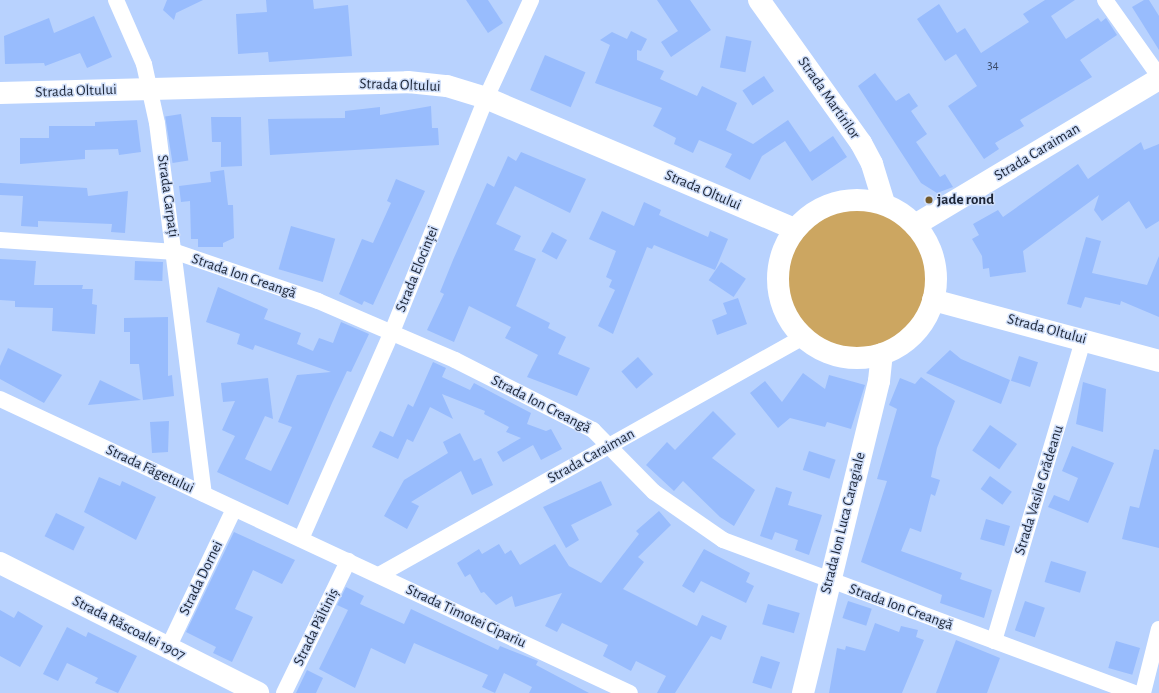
<!DOCTYPE html>
<html>
<head>
<meta charset="utf-8">
<style>
	body { margin:0 }
	#map { position:relative; width:1159px; height:693px; overflow:hidden; background:#b8d2fe; font-family:"Alegreya Sans",sans-serif }
	div>[style] { position:absolute }
	[style*='--x'] { left:calc(var(--x)*1px); top:calc(var(--y)*1px); width:calc(var(--w)*1px); rotate:calc(var(--a)*1deg) }
	.green>* { inset:0; background:#cca661 }
	.round { border-radius:50% }
	.building>* { inset:0; background:#98bcfd; transform-origin:0 0 }
	.street>* { height:16px; margin:-8px; padding:0 8px; transform-origin:8px; border-radius:8px; background:#fff }
	.secondary>* { height:22px; margin:-11px; padding:0 11px; transform-origin:11px; border-radius:11px; background:#fff }
	.secondary>.ring { margin:-11px; padding:0; box-sizing:content-box; background:none; border:22px solid #fff; border-radius:50% }
	.dots>* { width:11px; height:11px; translate:-50% -50%; box-sizing:border-box; border:2px solid #cfdef9; border-radius:50% }
	span { translate:-50% -50%; white-space:nowrap; text-align:center; line-height:1.15; -webkit-text-stroke:3px #cfdef9; paint-order:stroke }
	.number-label { font-size:13px; color:#3b4b68 }
	.number-label span { -webkit-text-stroke-width:0 }
	.street-label { font-size:15px; color:#1c2536 }
	.poi-label { font-size:15px; color:#1c2536; font-weight:700 }
	.left { translate:0 -50%; text-align:left }
</style>
</head>
<body>
<div id="map">
	<div class="green">
		<i class="round" style="left:778px;top:200px;width:158px;height:158px"></i>
	</div>
	<div class="building">
		<i style="clip-path:polygon(167px 0,203px 0,176px 13px,174px 20px,163px 10px)"></i>
		<i style="clip-path:polygon(266px 0,313px 0,314px 9px,348px 5px,352px 56px,269px 62px,268px 52px,238px 54px,236px 14px,267px 12px)"></i>
		<i style="clip-path:polygon(466px 0,488px 0,503px 23px,488px 33px)"></i>
		<i style="clip-path:polygon(657px 0,690px 0,711px 30px,671px 57px,661px 42px,678px 31px)"></i>
		<i style="clip-path:polygon(1045px 0,1075px 0,1051px 16px,1066px 39px,1098px 18px,1101px 22px,1106px 18px,1117px 35px,1080px 60px,1092px 77px,1020px 120px,1024px 126px,995px 143px,999px 149px,984px 159px,948px 106px,977px 86px,956px 54px,945px 61px,917px 19px,939px 4px,957px 33px,965px 28px,981px 53px,1029px 22px,1023px 14px)"></i>
		<i style="clip-path:polygon(1144px 0,1149px 0,1159px 16px,1159px 50px,1132px 7px)"></i>
		<i style="clip-path:polygon(94px 16px,112px 57px,87px 68px,80px 53px,45px 66px,44px 63px,5px 64px,4px 36px,49px 18px,54px 33px)"></i>
		<i style="clip-path:polygon(631px 31px,647px 39px,641px 51px,637px 50px,637px 60px,664px 71px,660px 79px,697px 96px,702px 86px,737px 103px,726px 130px,753px 144px,788px 120px,810px 152px,833px 136px,847px 157px,812px 181px,785px 141px,762px 156px,750px 180px,725px 167px,732px 154px,699px 140px,693px 153px,674px 144px,676px 138px,653px 126px,662px 108px,595px 83px,610px 45px,600px 40px,612px 32px,627px 39px)"></i>
		<i style="left:726px;top:36px;width:26px;height:32px;rotate:11deg"></i>
		<i style="left:545px;top:55px;width:44px;height:38px;rotate:23deg"></i>
		<i style="clip-path:polygon(875px 73px,896px 101px,909px 93px,918px 106px,911px 111px,927px 134px,916px 142px,940px 177px,945px 174px,953px 187px,937px 193px,921px 183px,858px 86px)"></i>
		<i style="left:764px;top:76px;width:18px;height:26px;rotate:56deg"></i>
		<i style="clip-path:polygon(431px 106px,432px 128px,438px 128px,439px 145px,270px 155px,268px 119px,345px 118px,345px 111px,380px 107px,380px 115px)"></i>
		<i style="left:181px;top:114px;width:47px;height:16px;rotate:81deg"></i>
		<i style="clip-path:polygon(211px 117px,241px 117px,242px 166px,221px 167px,221px 142px,212px 142px)"></i>
		<i style="clip-path:polygon(137px 120px,141px 152px,119px 155px,118px 149px,85px 150px,85px 159px,20px 164px,20px 138px,49px 138px,49px 126px,95px 126px,95px 122px)"></i>
		<i style="clip-path:polygon(1141px 142px,1144px 150px,1159px 144px,1159px 221px,1146px 229px,1129px 201px,1102px 221px,1094px 210px,1099px 195px,1023px 251px,1026px 272px,990px 277px,989px 268px,983px 269px,982px 256px,972px 239px,979px 235px,973px 224px,998px 210px,1003px 217px,1078px 164px,1088px 179px)"></i>
		<i style="clip-path:polygon(521px 152px,586px 179px,570px 213px,515px 186px,496px 224px,521px 236px,514px 250px,536px 259px,516px 306px,550px 323px,548px 328px,566px 337px,558px 354px,590px 368px,577px 396px,527px 377px,538px 355px,505px 338px,511px 327px,469px 306px,454px 342px,427px 330px,444px 294px,440px 292px,453px 260px,487px 183px,494px 187px,508px 156px,516px 161px)"></i>
		<i style="clip-path:polygon(224px 170px,228px 205px,233px 205px,234px 238px,223px 243px,223px 247px,198px 247px,198px 239px,191px 239px,190px 201px,181px 202px,179px 186px,211px 182px,210px 172px)"></i>
		<i style="clip-path:polygon(396px 179px,425px 191px,373px 305px,364px 301px,362px 305px,339px 294px,362px 239px,373px 243px,391px 203px,387px 201px)"></i>
		<i style="clip-path:polygon(0 183px,87px 188px,88px 196px,128px 191px,125px 233px,111px 232px,112px 224px,38px 221px,38px 227px,21px 226px,23px 196px,0 195px)"></i>
		<i style="clip-path:polygon(644px 202px,661px 210px,659px 215px,708px 237px,710px 231px,728px 239px,715px 270px,654px 245px,652px 249px,647px 247px,613px 334px,598px 326px,615px 290px,609px 287px,612px 280px,606px 277px,616px 251px,589px 239px,602px 211px,634px 226px)"></i>
		<i style="left:291px;top:226px;width:46px;height:45px;rotate:16deg"></i>
		<i style="left:552px;top:232px;width:17px;height:22px;rotate:28deg"></i>
		<i style="clip-path:polygon(1086px 237px,1101px 241px,1092px 273px,1147px 285px,1159px 256px,1159px 317px,1121px 301px,1120px 305px,1085px 297px,1081px 308px,1067px 304px)"></i>
		<i style="clip-path:polygon(0 259px,36px 261px,34px 285px,83px 285px,82px 289px,93px 289px,92px 304px,97px 305px,95px 334px,52px 331px,53px 308px,15px 307px,15px 301px,0 300px)"></i>
		<i style="left:135px;top:261px;width:28px;height:19px;rotate:2deg"></i>
		<i style="left:721px;top:262px;width:30px;height:22px;rotate:34deg"></i>
		<i style="clip-path:polygon(218px 287px,268px 309px,264px 319px,301px 333px,297px 344px,313px 351px,319px 338px,333px 343px,341px 322px,369px 334px,351px 372px,347px 371px,332px 403px,288px 505px,217px 472px,235px 436px,222px 430px,235px 401px,223px 402px,221px 383px,268px 378px,273px 419px,265px 416px,245px 459px,271px 471px,292px 427px,278px 422px,297px 375px,331px 372px,255px 345px,253px 350px,237px 344px,240px 334px,206px 322px)"></i>
		<i style="clip-path:polygon(738px 298px,747px 324px,717px 335px,712px 320px,727px 314px,723px 303px)"></i>
		<i style="clip-path:polygon(168px 317px,168px 376px,172px 375px,174px 396px,143px 400px,139px 364px,130px 364px,130px 332px,124px 332px,124px 318px)"></i>
		<i style="clip-path:polygon(8px 348px,62px 375px,44px 403px,0 379px,0 366px)"></i>
		<i style="clip-path:polygon(950px 350px,961px 359px,1010px 380px,1001px 404px,926px 373px)"></i>
		<i style="left:1019px;top:356px;width:20px;height:26px;rotate:18deg"></i>
		<i style="left:638px;top:357px;width:23px;height:22px;rotate:49deg"></i>
		<i style="clip-path:polygon(433px 362px,446px 368px,442px 377px,470px 390px,474px 383px,531px 413px,527px 424px,546px 431px,551px 429px,562px 449px,541px 460px,533px 445px,503px 462px,497px 452px,521px 438px,506px 432px,509px 427px,484px 414px,485px 411px,442px 394px,453px 419px,430px 407px,413px 442px,407px 439px,398px 459px,372px 447px,380px 431px,393px 437px,408px 404px,413px 407px)"></i>
		<i style="clip-path:polygon(803px 373px,825px 389px,829px 375px,865px 385px,851px 429px,827px 422px,825px 427px,790px 418px,778px 428px,750px 393px,765px 381px,782px 402px)"></i>
		<i style="clip-path:polygon(921px 377px,955px 401px,937px 448px,931px 477px,940px 480px,935px 496px,931px 494px,921px 532px,910px 528px,901px 551px,962px 573px,960px 579px,992px 590px,984px 618px,940px 603px,942px 595px,861px 562px,887px 481px,877px 479px,897px 409px,889px 405px,900px 378px,915px 384px)"></i>
		<i style="clip-path:polygon(100px 380px,141px 400px,88px 405px)"></i>
		<i style="clip-path:polygon(1083px 382px,1106px 389px,1103px 432px,1076px 424px)"></i>
		<i style="clip-path:polygon(713px 411px,736px 434px,712px 458px,755px 490px,734px 526px,720px 517px,683px 481px,674px 491px,646px 465px,667px 442px,675px 450px)"></i>
		<i style="clip-path:polygon(169px 421px,168px 452px,152px 453px,150px 422px)"></i>
		<i style="left:990px;top:425px;width:33px;height:31px;rotate:35deg"></i>
		<i style="clip-path:polygon(460px 433px,474px 461px,481px 458px,493px 485px,472px 495px,461px 471px,411px 502px,419px 506px,407px 529px,384px 516px,404px 480px,448px 453px,443px 442px)"></i>
		<i style="clip-path:polygon(1072px 446px,1114px 463px,1088px 523px,1048px 507px,1054px 495px,1069px 501px,1078px 478px,1062px 471px)"></i>
		<i style="clip-path:polygon(1154px 449px,1159px 450px,1159px 548px,1122px 539px,1130px 506px,1139px 508px)"></i>
		<i style="left:809px;top:451px;width:28px;height:20px;rotate:18deg"></i>
		<i style="left:990px;top:476px;width:27px;height:16px;rotate:36deg"></i>
		<i style="clip-path:polygon(99px 477px,120px 486px,122px 481px,156px 497px,136px 540px,84px 512px)"></i>
		<i style="clip-path:polygon(601px 481px,612px 505px,571px 525px,579px 540px,566px 548px,543px 507px)"></i>
		<i style="clip-path:polygon(776px 487px,792px 492px,788px 505px,822px 515px,809px 555px,795px 550px,798px 540px,775px 532px,772px 540px,760px 536px)"></i>
		<i style="clip-path:polygon(659px 511px,671px 525px,638px 557px,644px 562px,623px 589px,697px 626px,702px 615px,727px 626px,721px 640px,711px 636px,675px 693px,657px 693px,666px 676px,636px 661px,631px 671px,603px 656px,608px 645px,562px 623px,557px 632px,545px 626px,562px 593px,515px 607px,512px 596px,496px 605px,484px 592px,481px 593px,470px 574px,465px 577px,457px 563px,479px 549px,482px 554px,499px 544px,505px 554px,511px 550px,520px 565px,555px 544px,569px 566px,601px 583px,639px 534px,636px 531px)"></i>
		<i style="left:56px;top:513px;width:32px;height:26px;rotate:26deg"></i>
		<i style="left:986px;top:519px;width:25px;height:21px;rotate:16deg"></i>
		<i style="clip-path:polygon(234px 532px,295px 560px,282px 584px,253px 570px,235px 609px,253px 617px,232px 662px,213px 653px,216px 647px,186px 632px)"></i>
		<i style="clip-path:polygon(704px 549px,750px 573px,746px 582px,754px 586px,746px 603px,701px 581px,694px 593px,682px 586px)"></i>
		<i style="left:1051px;top:561px;width:37px;height:22px;rotate:17deg"></i>
		<i style="clip-path:polygon(346px 587px,364px 596px,360px 604px,404px 624px,411px 609px,498px 650px,500px 646px,538px 661px,536px 665px,589px 693px,529px 693px,532px 687px,504px 673px,495px 693px,482px 687px,488px 675px,414px 643px,405px 664px,371px 648px,355px 688px,319px 669px,348px 610px,337px 605px)"></i>
		<i style="left:848px;top:601px;width:25px;height:18px;rotate:18deg"></i>
		<i style="left:1025px;top:601px;width:21px;height:31px;rotate:19deg"></i>
		<i style="left:768px;top:604px;width:33px;height:21px;rotate:16deg"></i>
		<i style="clip-path:polygon(0 610px,14px 618px,18px 611px,43px 626px,20px 667px,0 656px)"></i>
		<i style="clip-path:polygon(875px 623px,899px 632px,901px 626px,918px 630px,916px 637px,924px 640px,902px 693px,829px 693px,837px 648px,845px 650px,846px 646px,865px 651px)"></i>
		<i style="clip-path:polygon(67px 627px,86px 637px,88px 632px,137px 656px,118px 693px,95px 683px,98px 678px,67px 663px,58px 681px,43px 674px)"></i>
		<i style="clip-path:polygon(956px 640px,1000px 658px,987px 693px,936px 693px)"></i>
		<i style="left:1116px;top:641px;width:25px;height:28px;rotate:16deg"></i>
		<i style="left:761px;top:656px;width:20px;height:28px;rotate:18deg"></i>
		<i style="clip-path:polygon(307px 670px,323px 678px,316px 693px,296px 693px)"></i>
	</div>
	<div class="street">
		<i style="--x:116;--y:0;--w:70;--a:66.4"></i>
		<i style="--x:144;--y:64;--w:60;--a:77.6"></i>
		<i style="--x:157;--y:123;--w:374;--a:82.8"></i>
		<i style="--x:1105;--y:0;--w:93;--a:54.6"></i>
		<i style="--x:0;--y:240;--w:176;--a:3.9"></i>
		<i style="--x:176;--y:252;--w:150;--a:19"></i>
		<i style="--x:318;--y:301;--w:149;--a:23.3"></i>
		<i style="--x:455;--y:360;--w:155;--a:26.9"></i>
		<i style="--x:593;--y:430;--w:87;--a:45.5"></i>
		<i style="--x:654;--y:492;--w:84;--a:34.8"></i>
		<i style="--x:723;--y:540;--w:439;--a:20.4"></i>
		<i style="--x:0;--y:399;--w:695;--a:25.02"></i>
		<i style="--x:301;--y:539;--w:226;--a:-66.3"></i>
		<i style="--x:392;--y:332;--w:252;--a:-68.1"></i>
		<i style="--x:486;--y:98;--w:108;--a:-65.3"></i>
		<i style="--x:379;--y:575;--w:486;--a:-29.3"></i>
		<i style="--x:994;--y:641;--w:316;--a:-73.5"></i>
		<i style="--x:168;--y:648;--w:154;--a:-64.6"></i>
		<i style="--x:284;--y:693;--w:147;--a:-64.1"></i>
		<i style="--x:1143;--y:693;--w:66;--a:-76"></i>
	</div>
	<div class="secondary">
		<i style="--x:759;--y:0;--w:176;--a:54.5"></i>
		<i style="--x:861;--y:143;--w:24;--a:62"></i>
		<i style="--x:872;--y:164;--w:41;--a:72.9"></i>
		<i style="--x:0;--y:93;--w:408;--a:-1.5"></i>
		<i style="--x:408;--y:82;--w:39;--a:6"></i>
		<i style="--x:447;--y:86;--w:41;--a:17.1"></i>
		<i style="--x:486;--y:98;--w:336;--a:23"></i>
		<i class="ring" style="left:778px;top:200px;width:136px;height:136px"></i>
		<i style="--x:915;--y:225;--w:284;--a:-30.9"></i>
		<i style="--x:933;--y:300;--w:234;--a:15.1"></i>
		<i style="--x:0;--y:563;--w:289;--a:26.7"></i>
		<i style="--x:803;--y:693;--w:321;--a:-76.3"></i>
		<i style="--x:879;--y:381;--w:27;--a:-84"></i>
	</div>
	<div class="dots">
		<i style="left:929px;top:200px;background:#735a2b"></i>
	</div>
	<div class="number-label">
		<span style="left:993px;top:66px">34</span>
	</div>
	<div class="street-label">
		<span style="left:400px;top:85px;rotate:2deg">Strada Oltului</span>
		<span style="left:76px;top:91px;rotate:-2deg">Strada Oltului</span>
		<span style="left:829px;top:98px;rotate:55deg">Strada Martirilor</span>
		<span style="left:1037px;top:152px;rotate:-31deg">Strada Caraiman</span>
		<span style="left:703px;top:190px;rotate:23deg">Strada Oltului</span>
		<span style="left:168px;top:196px;rotate:82deg">Strada Carpați</span>
		<span style="left:417px;top:269px;rotate:-68deg">Strada Elocinței</span>
		<span style="left:244px;top:276px;rotate:19deg">Strada Ion Creangă</span>
		<span style="left:1047px;top:329px;rotate:15deg">Strada Oltului</span>
		<span style="left:541px;top:404px;rotate:27deg">Strada Ion Creangă</span>
		<span style="left:591px;top:456px;rotate:-29deg">Strada Caraiman</span>
		<span style="left:150px;top:469px;rotate:25deg">Strada Făgetului</span>
		<span style="left:1039px;top:490px;rotate:-73deg">Strada Vasile Grădeanu</span>
		<span style="left:843px;top:523px;rotate:-76deg">Strada Ion Luca Caragiale</span>
		<span style="left:201px;top:578px;rotate:-64deg">Strada Dornei</span>
		<span style="left:901px;top:607px;rotate:20deg">Strada Ion Creangă</span>
		<span style="left:466px;top:616px;rotate:25deg">Strada Timotei Cipariu</span>
		<span style="left:316px;top:627px;rotate:-64deg">Strada Păltiniș</span>
		<span style="left:129px;top:628px;rotate:27deg">Strada Răscoalei 1907</span>
	</div>
	<div class="poi-label">
		<span class="left" style="left:937px;top:200px">jade rond</span>
	</div>
</div>
</body>
</html>
